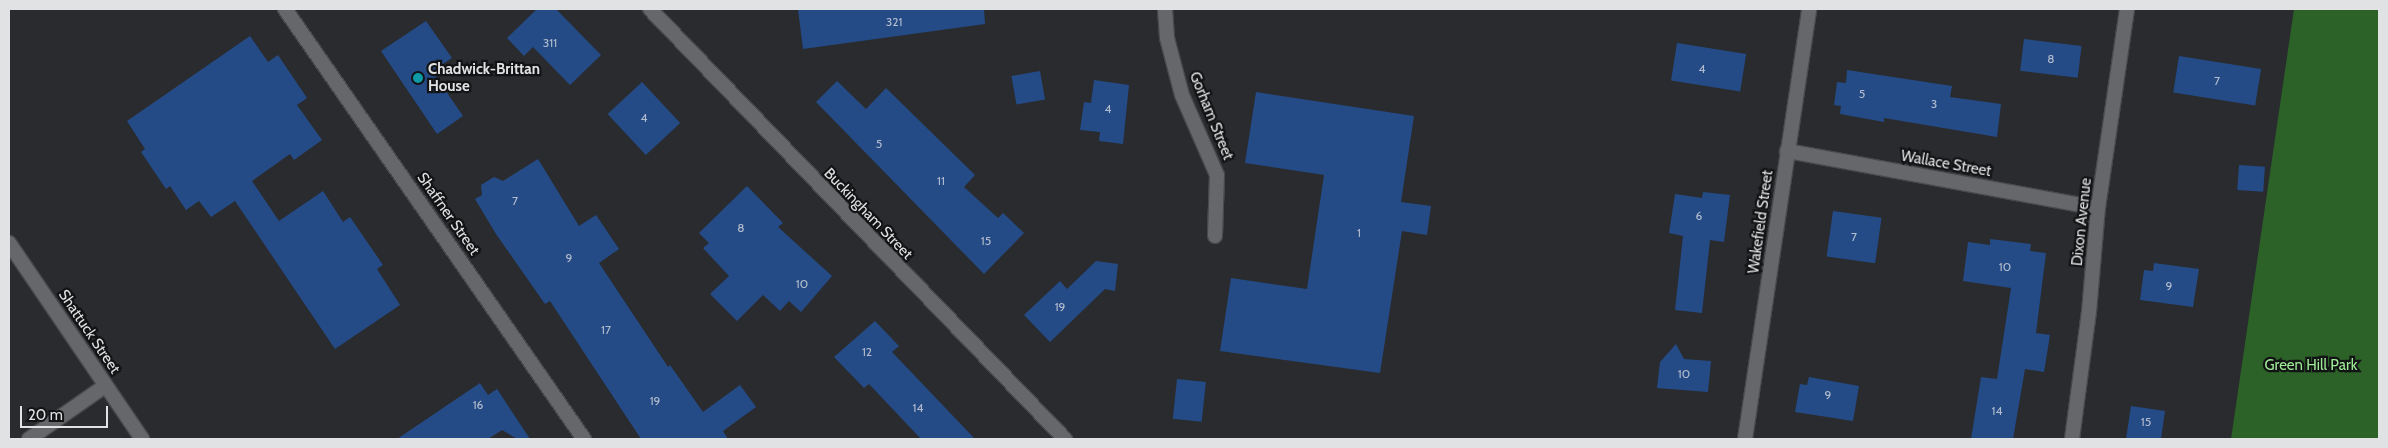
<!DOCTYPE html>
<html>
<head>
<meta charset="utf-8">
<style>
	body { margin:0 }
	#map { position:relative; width:2388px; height:448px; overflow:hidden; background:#292b2e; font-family:Cabin,sans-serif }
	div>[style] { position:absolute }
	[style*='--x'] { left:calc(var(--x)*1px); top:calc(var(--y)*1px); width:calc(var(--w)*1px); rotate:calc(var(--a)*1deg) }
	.green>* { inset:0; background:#2c6127 }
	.building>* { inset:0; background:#254b87; transform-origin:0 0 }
	.roads { filter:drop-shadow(1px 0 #47494c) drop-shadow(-1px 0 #47494c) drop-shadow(0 1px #47494c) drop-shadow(0 -1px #47494c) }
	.service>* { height:14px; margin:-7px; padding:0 7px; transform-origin:7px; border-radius:7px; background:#65676b }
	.minor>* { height:14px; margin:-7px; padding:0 7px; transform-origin:7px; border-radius:7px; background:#65676b }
	.dots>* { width:14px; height:14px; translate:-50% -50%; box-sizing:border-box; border:2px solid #121314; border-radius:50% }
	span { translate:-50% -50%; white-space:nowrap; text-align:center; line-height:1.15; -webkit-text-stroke:4.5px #121314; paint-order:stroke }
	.number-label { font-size:12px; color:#b2bccd }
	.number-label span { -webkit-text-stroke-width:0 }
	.poi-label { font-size:15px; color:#e1e2e4; font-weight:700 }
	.left { translate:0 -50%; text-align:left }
	.street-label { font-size:15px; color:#e1e2e4 }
	.park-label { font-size:15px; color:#9deb95 }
	.frame { position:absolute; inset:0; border:10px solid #e1e2e4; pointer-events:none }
	.scale { position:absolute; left:20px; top:406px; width:88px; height:22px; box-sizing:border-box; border:2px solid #e1e2e4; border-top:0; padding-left:6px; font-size:15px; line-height:18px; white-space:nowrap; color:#e1e2e4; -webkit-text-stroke:4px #121314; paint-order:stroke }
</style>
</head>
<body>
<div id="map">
	<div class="green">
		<i style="clip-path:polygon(2294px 9px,2379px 9px,2379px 439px,2231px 439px)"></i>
	</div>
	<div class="building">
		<i style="clip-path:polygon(537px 9px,556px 9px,601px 55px,570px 85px,533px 47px,524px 56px,507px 38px)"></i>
		<i style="clip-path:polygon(798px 9px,984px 9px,985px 24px,803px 49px)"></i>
		<i style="clip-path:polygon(426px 21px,452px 58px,432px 71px,463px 116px,437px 134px,381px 51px)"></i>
		<i style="clip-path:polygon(250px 36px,268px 62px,278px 55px,307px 98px,297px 105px,322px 140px,294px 160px,290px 154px,252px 181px,279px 221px,323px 191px,343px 222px,350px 217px,383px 265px,377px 269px,400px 305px,335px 349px,235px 201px,211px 217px,199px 201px,186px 210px,170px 186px,166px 189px,141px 152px,145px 149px,127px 121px)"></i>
		<i style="left:2024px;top:39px;width:58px;height:32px;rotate:7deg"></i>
		<i style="left:1677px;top:43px;width:70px;height:38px;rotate:9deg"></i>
		<i style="left:2179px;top:56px;width:83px;height:37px;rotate:9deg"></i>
		<i style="clip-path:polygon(1847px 70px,1952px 86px,1950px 97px,2001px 104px,1997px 137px,1884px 118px,1884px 122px,1840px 114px,1841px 106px,1834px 105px,1837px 82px,1846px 83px)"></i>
		<i style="left:1040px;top:71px;width:29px;height:29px;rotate:80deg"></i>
		<i style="clip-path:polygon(1094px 80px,1129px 85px,1123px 144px,1099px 141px,1100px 132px,1080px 130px,1084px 102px,1091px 103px)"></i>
		<i style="clip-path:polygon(837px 81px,866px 109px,886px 88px,975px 175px,964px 187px,998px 218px,1003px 213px,1024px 233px,984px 274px,816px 102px)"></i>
		<i style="left:642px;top:82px;width:56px;height:47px;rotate:47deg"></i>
		<i style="clip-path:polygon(1256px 92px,1414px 116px,1401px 202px,1431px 206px,1427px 235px,1402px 231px,1380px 373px,1220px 351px,1231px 278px,1307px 289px,1324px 175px,1245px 163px)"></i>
		<i style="clip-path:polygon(538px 159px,579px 226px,596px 215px,619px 249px,599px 263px,668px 367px,670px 365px,703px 412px,740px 385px,756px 407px,723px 431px,728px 439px,641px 439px,550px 301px,545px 304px,496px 234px,475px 199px,482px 195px,481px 185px,494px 177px,503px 181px)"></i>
		<i style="left:2239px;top:165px;width:26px;height:25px;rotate:4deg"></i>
		<i style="clip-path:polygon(747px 186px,783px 223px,778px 227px,832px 276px,801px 312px,789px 301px,780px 311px,763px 295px,737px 321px,710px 294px,729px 276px,703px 248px,709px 243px,699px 233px)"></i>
		<i style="clip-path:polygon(1703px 192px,1730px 195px,1724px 242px,1710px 240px,1702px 313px,1675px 310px,1683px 236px,1669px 233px,1675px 194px,1702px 198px)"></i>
		<i style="left:1833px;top:211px;width:49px;height:46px;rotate:8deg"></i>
		<i style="clip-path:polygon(1990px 239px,2031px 244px,2030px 251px,2046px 253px,2036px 333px,2050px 335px,2044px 372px,2025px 369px,2013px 439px,1971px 439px,1981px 377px,1997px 379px,2011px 288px,1963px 281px,1968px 242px,1990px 245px)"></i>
		<i style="clip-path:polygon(1096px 261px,1118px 264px,1115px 291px,1105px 289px,1050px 342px,1024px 315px,1060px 281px,1067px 289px)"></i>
		<i style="clip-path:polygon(2154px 263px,2199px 269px,2193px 307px,2140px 300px,2144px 270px,2153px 271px)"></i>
		<i style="clip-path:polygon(875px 321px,899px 346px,892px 352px,975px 439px,921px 439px,869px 384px,864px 388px,834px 357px)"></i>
		<i style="clip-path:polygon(1676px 344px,1684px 359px,1711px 361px,1708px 392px,1657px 388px,1660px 362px)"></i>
		<i style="clip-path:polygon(1809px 377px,1859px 386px,1853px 421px,1795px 412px,1800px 384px,1807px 385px)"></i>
		<i style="left:1177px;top:379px;width:29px;height:40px;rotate:6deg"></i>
		<i style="clip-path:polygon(480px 383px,488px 395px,497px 389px,530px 439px,517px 439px,502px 430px,488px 439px,397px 439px)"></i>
		<i style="clip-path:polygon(2131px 406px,2165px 411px,2161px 439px,2126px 439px)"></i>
	</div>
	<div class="roads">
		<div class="service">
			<i style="--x:29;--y:439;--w:93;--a:-34.9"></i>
		</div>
		<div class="minor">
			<i style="--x:285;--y:9;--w:524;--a:55.19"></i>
			<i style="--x:650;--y:9;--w:598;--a:46.02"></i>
			<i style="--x:1165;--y:9;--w:29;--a:86"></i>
			<i style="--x:1167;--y:38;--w:59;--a:75.3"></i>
			<i style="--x:1182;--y:95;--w:87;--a:66.4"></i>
			<i style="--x:1217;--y:175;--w:61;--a:91.9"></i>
			<i style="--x:1787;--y:151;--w:316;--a:10.4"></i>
			<i style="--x:9;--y:243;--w:237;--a:55.8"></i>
			<i style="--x:1745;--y:439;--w:435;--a:-81.5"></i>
			<i style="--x:2072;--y:439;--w:128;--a:-82.4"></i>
			<i style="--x:2089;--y:312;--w:104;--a:-85.1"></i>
			<i style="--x:2098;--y:208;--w:201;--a:-81.7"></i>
		</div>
	</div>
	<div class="dots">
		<i style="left:418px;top:78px;background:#0f9aa8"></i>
	</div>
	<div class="number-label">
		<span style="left:894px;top:22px">321</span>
		<span style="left:550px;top:43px">311</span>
		<span style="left:2051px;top:59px">8</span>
		<span style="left:1702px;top:69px">4</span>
		<span style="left:2217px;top:81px">7</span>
		<span style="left:1862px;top:94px">5</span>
		<span style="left:1934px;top:104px">3</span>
		<span style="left:1108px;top:109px">4</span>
		<span style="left:644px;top:118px">4</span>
		<span style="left:879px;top:144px">5</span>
		<span style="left:941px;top:181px">11</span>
		<span style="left:515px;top:201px">7</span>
		<span style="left:1699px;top:216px">6</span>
		<span style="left:741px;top:228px">8</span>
		<span style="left:1359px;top:233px">1</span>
		<span style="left:1854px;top:237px">7</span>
		<span style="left:986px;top:241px">15</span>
		<span style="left:569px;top:258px">9</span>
		<span style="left:2005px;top:267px">10</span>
		<span style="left:802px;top:284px">10</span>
		<span style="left:2169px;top:286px">9</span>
		<span style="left:1060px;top:307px">19</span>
		<span style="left:606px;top:330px">17</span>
		<span style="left:867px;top:352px">12</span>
		<span style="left:1684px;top:374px">10</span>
		<span style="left:1828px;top:395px">9</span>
		<span style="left:655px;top:401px">19</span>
		<span style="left:478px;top:405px">16</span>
		<span style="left:918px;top:408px">14</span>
		<span style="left:1997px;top:411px">14</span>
		<span style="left:2146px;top:422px">15</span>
	</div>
	<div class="poi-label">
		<span class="left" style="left:428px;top:78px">Chadwick-Brittan<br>House</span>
	</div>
	<div class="street-label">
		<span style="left:1211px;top:116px;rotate:68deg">Gorham Street</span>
		<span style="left:1946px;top:164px;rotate:10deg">Wallace Street</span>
		<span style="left:448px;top:214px;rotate:55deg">Shaffner Street</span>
		<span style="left:868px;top:214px;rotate:46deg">Buckingham Street</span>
		<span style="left:1761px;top:222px;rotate:-82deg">Wakefield Street</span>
		<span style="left:2082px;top:222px;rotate:-84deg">Dixon Avenue</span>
		<span style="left:89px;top:332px;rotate:56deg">Shattuck Street</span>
	</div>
	<div class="park-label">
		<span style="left:2311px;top:366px">Green Hill Park</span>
	</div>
	<div class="frame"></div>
	<div class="scale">20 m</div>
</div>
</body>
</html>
